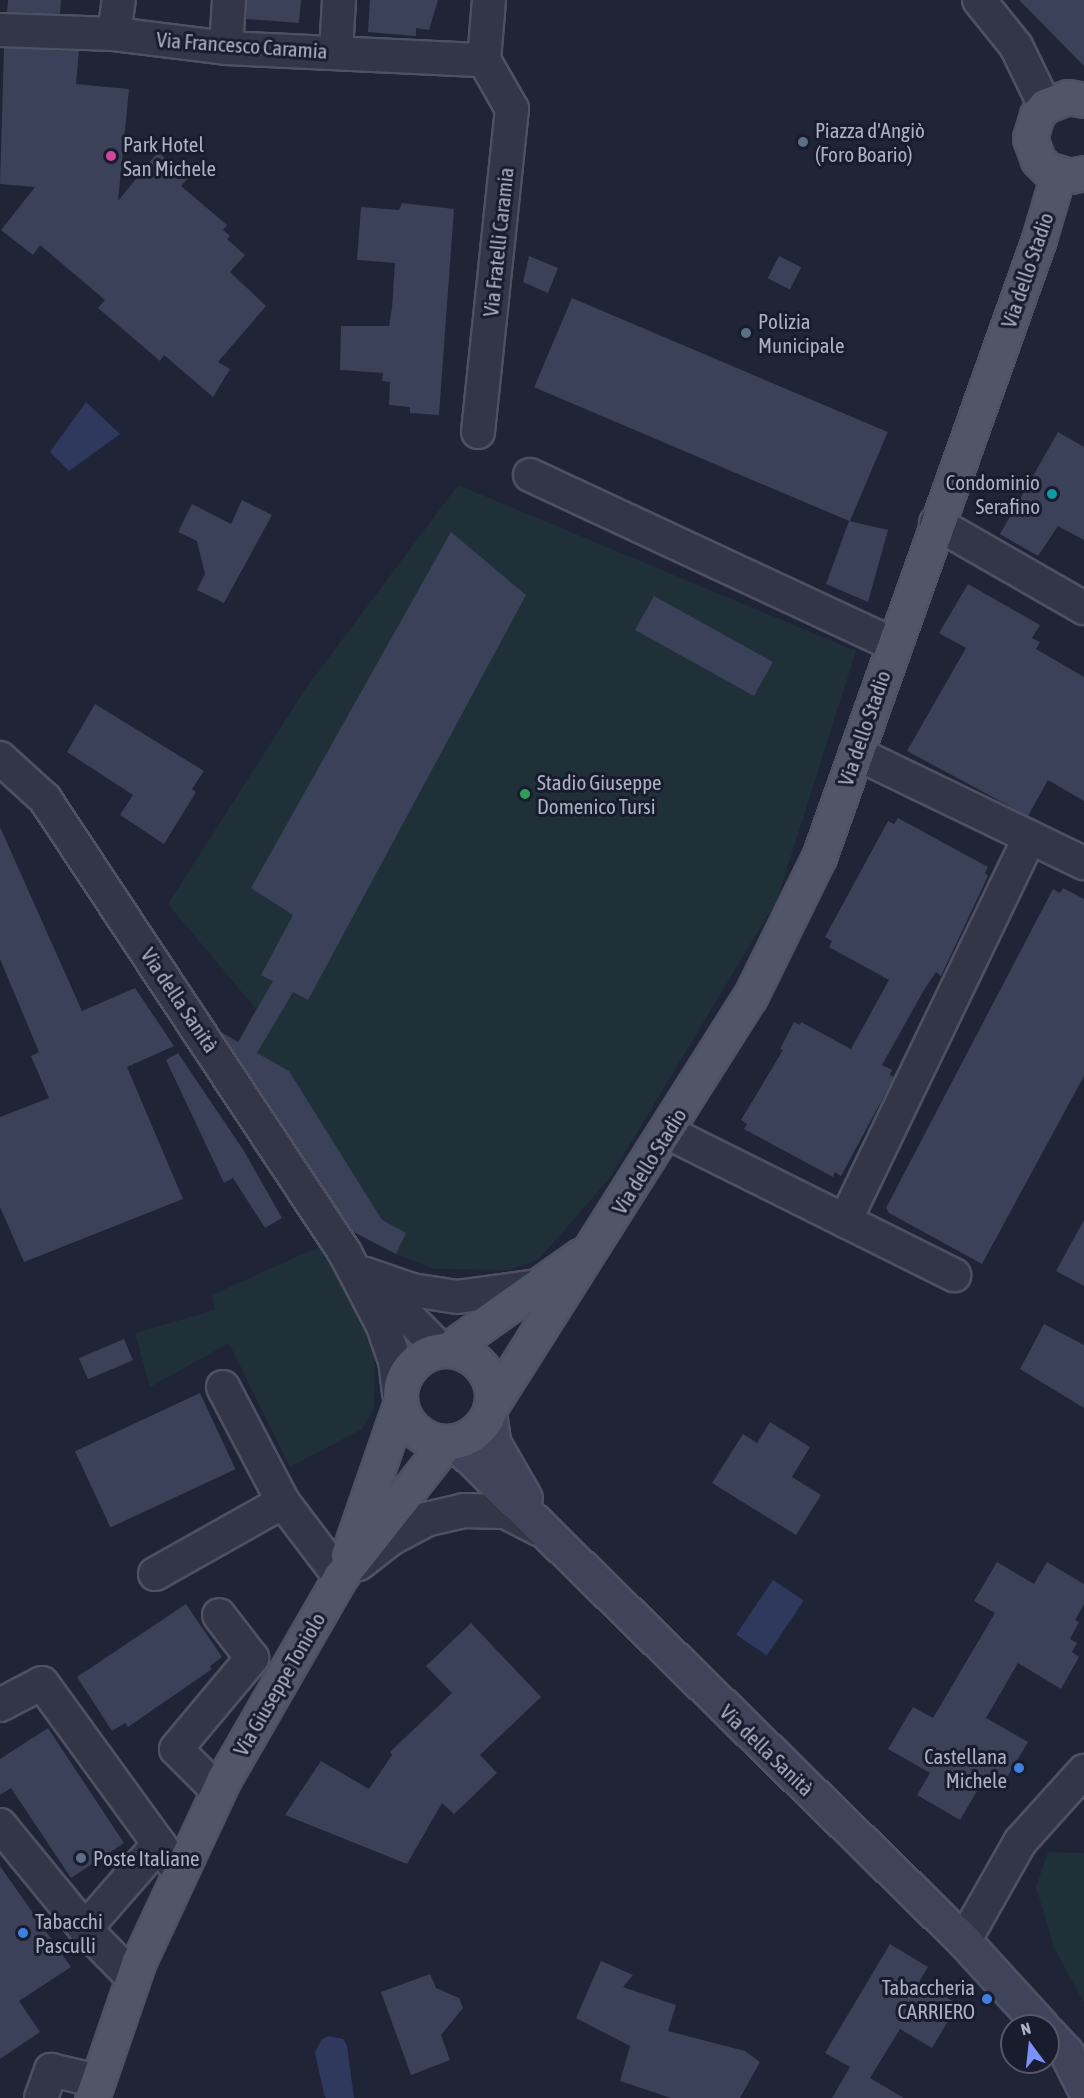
<!DOCTYPE html>
<html>
<head>
<meta charset="utf-8">
<style>
	body { margin:0 }
	#map { position:relative; width:1084px; height:2098px; overflow:hidden; background:#1f2437; font-family:"Asap Condensed",sans-serif }
	div>[style] { position:absolute }
	[style*='--x'] { left:calc(var(--x)*1px); top:calc(var(--y)*1px); width:calc(var(--w)*1px); rotate:calc(var(--a)*1deg) }
	.green>* { inset:0; background:#203038 }
	.water>* { inset:0; background:#2f395d; transform-origin:0 0 }
	.building>* { inset:0; background:#3a4158; transform-origin:0 0 }
	.roads { filter:drop-shadow(2px 0 #4d5163) drop-shadow(-2px 0 #4d5163) drop-shadow(0 2px #4d5163) drop-shadow(0 -2px #4d5163) }
	.minor>* { height:32px; margin:-16px; padding:0 16px; transform-origin:16px; border-radius:16px; background:#323647 }
	.tertiary>* { height:33px; margin:-16.5px; padding:0 16.5px; transform-origin:16.5px; border-radius:16.5px; background:#323647 }
	.secondary>* { height:33px; margin:-16.5px; padding:0 16.5px; transform-origin:16.5px; border-radius:16.5px; background:#40445b }
	.primary>* { height:33px; margin:-16.5px; padding:0 16.5px; transform-origin:16.5px; border-radius:16.5px; background:#505568 }
	.primary>.ring { margin:-16.5px; padding:0; box-sizing:content-box; background:none; border:33px solid #505568; border-radius:50% }
	.dots>* { width:16px; height:16px; translate:-50% -50%; box-sizing:border-box; border:3px solid #181c2c; border-radius:50% }
	span { translate:-50% -50%; white-space:nowrap; text-align:center; line-height:1.15; -webkit-text-stroke:6px #181c2c; paint-order:stroke }
	.street-label { font-size:21px; color:#acb0c5 }
	.poi-label { font-size:21px; color:#acb0c5 }
	.left { translate:0 -50%; text-align:left }
	.right { translate:-100% -50%; text-align:right }
	.north { position:absolute; left:1000px; top:2014px; width:60px; height:60px; box-sizing:border-box; background:#181c2c; border:2px solid #535769; border-radius:50%; rotate:345deg; font-size:16px; font-weight:700; line-height:24px; text-align:center; color:#acb0c5 }
	.north::after { content:''; display:block; margin:auto; width:21px; height:27px; background:#7a91fc; clip-path:polygon(50% 0,100% 100%,50% 72%,0 100%) }
</style>
</head>
<body>
<div id="map">
	<div class="green">
		<i style="clip-path:polygon(458px 485px,856px 651px,777px 900px,609px 1179px,539px 1259px,510px 1270px,435px 1269px,395px 1254px,349px 1229px,337px 1204px,234px 1051px,256px 1009px,168px 904px,306px 688px)"></i>
		<i style="clip-path:polygon(323px 1245px,375px 1340px,374px 1408px,362px 1429px,290px 1467px,229px 1343px,150px 1387px,135px 1333px,215px 1310px,212px 1295px)"></i>
		<i style="clip-path:polygon(1048px 1852px,1084px 1853px,1084px 2003px,1054px 1948px,1036px 1887px)"></i>
	</div>
	<div class="water">
		<i style="clip-path:polygon(86px 402px,120px 434px,69px 471px,50px 452px)"></i>
		<i style="left:773px;top:1580px;width:37px;height:66px;rotate:34deg"></i>
		<i style="clip-path:polygon(328px 2036px,343px 2039px,347px 2046px,354px 2098px,326px 2098px,324px 2094px,315px 2053px,321px 2040px)"></i>
	</div>
	<div class="building">
		<i style="clip-path:polygon(8px 0,61px 0,60px 14px,7px 12px)"></i>
		<i style="clip-path:polygon(247px 0,301px 0,299px 23px,246px 19px)"></i>
		<i style="clip-path:polygon(370px 0,438px 0,429px 30px,416px 28px,416px 36px,368px 32px)"></i>
		<i style="clip-path:polygon(1019px 0,1084px 0,1084px 66px)"></i>
		<i style="clip-path:polygon(4px 48px,79px 51px,76px 84px,129px 89px,118px 201px,158px 152px,188px 178px,181px 186px,227px 225px,223px 230px,230px 236px,227px 239px,245px 255px,230px 272px,266px 306px,218px 362px,230px 369px,213px 397px,164px 355px,160px 361px,98px 308px,105px 300px,40px 245px,33px 255px,1px 230px,35px 187px,0 184px)"></i>
		<i style="clip-path:polygon(402px 203px,454px 209px,439px 415px,410px 413px,410px 407px,389px 405px,390px 382px,382px 381px,383px 373px,340px 370px,341px 326px,389px 326px,392px 308px,395px 263px,357px 260px,361px 207px,399px 210px)"></i>
		<i style="clip-path:polygon(529px 256px,558px 268px,548px 293px,523px 282px)"></i>
		<i style="left:779px;top:256px;width:25px;height:25px;rotate:27deg"></i>
		<i style="left:572px;top:298px;width:343px;height:97px;rotate:23deg"></i>
		<i style="clip-path:polygon(1058px 432px,1084px 447px,1084px 540px,1058px 526px,1038px 556px,1000px 534px)"></i>
		<i style="clip-path:polygon(242px 500px,272px 515px,224px 603px,197px 590px,205px 574px,197px 541px,178px 532px,192px 504px,231px 524px)"></i>
		<i style="clip-path:polygon(849px 521px,888px 530px,868px 602px,826px 584px)"></i>
		<i style="clip-path:polygon(451px 532px,526px 595px,308px 1000px,293px 992px,257px 1053px,289px 1071px,382px 1220px,406px 1233px,396px 1254px,352px 1231px,221px 1032px,238px 1042px,273px 981px,261px 975px,293px 915px,251px 888px)"></i>
		<i style="clip-path:polygon(968px 584px,1040px 625px,1032px 638px,1040px 642px,1036px 649px,1084px 677px,1084px 801px,1048px 780px,1028px 816px,907px 751px,966px 648px,939px 633px)"></i>
		<i style="left:654px;top:596px;width:136px;height:39px;rotate:29deg"></i>
		<i style="clip-path:polygon(95px 704px,204px 771px,192px 789px,196px 792px,164px 844px,120px 815px,133px 795px,67px 752px)"></i>
		<i style="clip-path:polygon(898px 818px,988px 867px,985px 873px,988px 876px,941px 976px,936px 972px,924px 990px,882px 1065px,892px 1070px,890px 1075px,894px 1077px,890px 1085px,841px 1176px,835px 1172px,833px 1177px,744px 1129px,747px 1124px,741px 1120px,783px 1050px,780px 1049px,794px 1022px,800px 1025px,801px 1022px,851px 1049px,889px 980px,829px 947px,832px 941px,825px 937px,888px 821px,894px 824px)"></i>
		<i style="clip-path:polygon(0 827px,82px 1011px,135px 988px,174px 1046px,127px 1067px,183px 1199px,24px 1262px,0 1207px,0 1117px,49px 1098px,31px 1056px,39px 1052px,0 959px)"></i>
		<i style="clip-path:polygon(1063px 888px,1084px 899px,1084px 1076px,982px 1264px,889px 1213px,886px 1208px,1053px 889px,1060px 893px)"></i>
		<i style="clip-path:polygon(178px 1053px,244px 1151px,282px 1218px,265px 1228px,233px 1178px,224px 1183px,166px 1060px)"></i>
		<i style="clip-path:polygon(1084px 1220px,1084px 1286px,1056px 1271px)"></i>
		<i style="clip-path:polygon(1044px 1324px,1084px 1345px,1084px 1408px,1020px 1369px)"></i>
		<i style="left:124px;top:1339px;width:23px;height:49px;rotate:67deg"></i>
		<i style="left:200px;top:1393px;width:84px;height:138px;rotate:65deg"></i>
		<i style="clip-path:polygon(770px 1422px,810px 1447px,792px 1477px,821px 1495px,796px 1535px,712px 1483px,743px 1434px,757px 1443px)"></i>
		<i style="clip-path:polygon(997px 1562px,1034px 1584px,1047px 1562px,1084px 1584px,1084px 1604px,1075px 1620px,1079px 1622px,1070px 1639px,1077px 1643px,1072px 1652px,1079px 1657px,1061px 1689px,1018px 1663px,986px 1718px,1028px 1742px,1003px 1784px,987px 1774px,960px 1820px,917px 1795px,930px 1773px,888px 1749px,913px 1707px,933px 1718px,995px 1613px,974px 1601px)"></i>
		<i style="clip-path:polygon(186px 1604px,222px 1657px,210px 1666px,212px 1669px,128px 1727px,125px 1723px,112px 1731px,77px 1677px)"></i>
		<i style="clip-path:polygon(471px 1623px,541px 1697px,480px 1755px,497px 1773px,454px 1814px,442px 1803px,407px 1864px,285px 1815px,321px 1761px,369px 1789px,392px 1755px,390px 1752px,452px 1693px,426px 1666px)"></i>
		<i style="clip-path:polygon(48px 1728px,124px 1843px,71px 1878px,11px 1788px,0 1795px,0 1759px)"></i>
		<i style="clip-path:polygon(0 1866px,71px 1967px,19px 2001px,40px 2032px,0 2059px)"></i>
		<i style="clip-path:polygon(890px 1944px,928px 1967px,919px 1982px,958px 2004px,932px 2048px,900px 2029px,870px 2078px,904px 2098px,832px 2098px,850px 2067px,825px 2053px)"></i>
		<i style="clip-path:polygon(601px 1961px,633px 1975px,623px 1987px,676px 2005px,668px 2031px,745px 2051px,760px 2062px,740px 2098px,671px 2098px,620px 2081px,630px 2046px,576px 2018px)"></i>
		<i style="clip-path:polygon(430px 1974px,436px 1988px,459px 1998px,463px 2008px,441px 2035px,450px 2060px,411px 2075px,381px 1992px)"></i>
	</div>
	<div class="roads">
		<div class="minor">
			<i style="--x:979;--y:0;--w:59;--a:51.2"></i>
			<i style="--x:1016;--y:46;--w:67;--a:64.2"></i>
			<i style="--x:0;--y:30;--w:114;--a:2"></i>
			<i style="--x:114;--y:34;--w:113;--a:7.1"></i>
			<i style="--x:226;--y:48;--w:258;--a:2.7"></i>
			<i style="--x:114;--y:34;--w:34;--a:-82"></i>
			<i style="--x:226;--y:48;--w:48;--a:-86.4"></i>
			<i style="--x:336;--y:52;--w:52;--a:-86.7"></i>
			<i style="--x:484;--y:60;--w:60;--a:-85.2"></i>
			<i style="--x:478;--y:432;--w:325;--a:-84"></i>
			<i style="--x:512;--y:109;--w:56;--a:-119.7"></i>
			<i style="--x:530;--y:475;--w:400;--a:25"></i>
			<i style="--x:936;--y:523;--w:171;--a:29.9"></i>
			<i style="--x:856;--y:753;--w:253;--a:25.8"></i>
			<i style="--x:0;--y:758;--w:61;--a:42.3"></i>
			<i style="--x:45;--y:799;--w:544;--a:56.54"></i>
			<i style="--x:345;--y:1253;--w:82;--a:62.5"></i>
			<i style="--x:383;--y:1326;--w:36;--a:71"></i>
			<i style="--x:395;--y:1360;--w:34;--a:83"></i>
			<i style="--x:667;--y:1132;--w:321;--a:26.5"></i>
			<i style="--x:845;--y:1221;--w:426;--a:-64.3"></i>
			<i style="--x:366;--y:1274;--w:49;--a:19.2"></i>
			<i style="--x:412;--y:1290;--w:46;--a:8.8"></i>
			<i style="--x:457;--y:1297;--w:81;--a:-7.8"></i>
			<i style="--x:371;--y:1279;--w:100;--a:45.4"></i>
			<i style="--x:223;--y:1387;--w:130;--a:62.4"></i>
			<i style="--x:155;--y:1574;--w:147;--a:-29.4"></i>
			<i style="--x:283;--y:1502;--w:94;--a:52.8"></i>
			<i style="--x:0;--y:1705;--w:47;--a:-27.6"></i>
			<i style="--x:42;--y:1683;--w:235;--a:54"></i>
			<i style="--x:218;--y:1791;--w:59;--a:-135"></i>
			<i style="--x:176;--y:1749;--w:119;--a:-50.1"></i>
			<i style="--x:252;--y:1658;--w:54;--a:-127.5"></i>
			<i style="--x:0;--y:1825;--w:134;--a:50.7"></i>
			<i style="--x:85;--y:1929;--w:69;--a:45.6"></i>
			<i style="--x:85;--y:1929;--w:113;--a:-49"></i>
			<i style="--x:964;--y:1941;--w:114;--a:-60.5"></i>
			<i style="--x:1020;--y:1842;--w:96;--a:-48"></i>
			<i style="--x:41;--y:2098;--w:30;--a:-70"></i>
			<i style="--x:51;--y:2070;--w:48;--a:13.2"></i>
		</div>
		<div class="tertiary">
			<i style="--x:358;--y:1563;--w:41;--a:-38"></i>
			<i style="--x:390;--y:1538;--w:40;--a:-28"></i>
			<i style="--x:425;--y:1519;--w:39;--a:-13"></i>
			<i style="--x:463;--y:1510;--w:42;--a:1.4"></i>
			<i style="--x:505;--y:1511;--w:39;--a:27"></i>
		</div>
		<div class="secondary">
			<i style="--x:489;--y:1414;--w:30;--a:81"></i>
			<i style="--x:494;--y:1444;--w:62;--a:60.1"></i>
			<i style="--x:454;--y:1442;--w:714;--a:44.38"></i>
			<i style="--x:964;--y:1941;--w:115;--a:47.5"></i>
			<i style="--x:1048;--y:2033;--w:26;--a:47"></i>
			<i style="--x:1066;--y:2052;--w:40;--a:63.4"></i>
		</div>
		<div class="primary">
			<i style="--x:1084;--y:100;--w:16;--a:-169"></i>
			<i style="--x:1068;--y:97;--w:25;--a:159"></i>
			<i style="--x:1045;--y:106;--w:12;--a:132"></i>
			<i style="--x:1037;--y:115;--w:24;--a:107"></i>
			<i style="--x:1030;--y:138;--w:23;--a:70"></i>
			<i style="--x:1038;--y:160;--w:13;--a:45"></i>
			<i style="--x:1047;--y:169;--w:24;--a:17"></i>
			<i style="--x:1070;--y:176;--w:14;--a:-12"></i>
			<i class="ring" style="left:400px;top:1350px;width:59px;height:59px"></i>
			<i style="--x:447;--y:1350;--w:164;--a:-35.3"></i>
			<i style="--x:491;--y:1406;--w:484;--a:-57.7"></i>
			<i style="--x:750;--y:997;--w:156;--a:-63.8"></i>
			<i style="--x:819;--y:857;--w:656;--a:-70.4"></i>
			<i style="--x:1039;--y:239;--w:67;--a:-73.5"></i>
			<i style="--x:348;--y:1555;--w:159;--a:-70.9"></i>
			<i style="--x:92;--y:2098;--w:145;--a:-71.1"></i>
			<i style="--x:139;--y:1961;--w:201;--a:-65"></i>
			<i style="--x:224;--y:1779;--w:233;--a:-60.1"></i>
			<i style="--x:340;--y:1577;--w:171;--a:-51.7"></i>
		</div>
	</div>
	<div class="dots">
		<i style="left:803px;top:142px;background:#5c6f8a"></i>
		<i style="left:111px;top:156px;background:#d1479c"></i>
		<i style="left:746px;top:333px;background:#5c6f8a"></i>
		<i style="left:1052px;top:494px;background:#0f9aa8"></i>
		<i style="left:525px;top:794px;background:#2e9e5b"></i>
		<i style="left:1019px;top:1768px;background:#3f7fe0"></i>
		<i style="left:81px;top:1858px;background:#5c6f8a"></i>
		<i style="left:23px;top:1933px;background:#3f7fe0"></i>
		<i style="left:987px;top:1999px;background:#3f7fe0"></i>
	</div>
	<div class="street-label">
		<span style="left:242px;top:45px;rotate:4deg">Via Francesco Caramia</span>
		<span style="left:498px;top:242px;rotate:-84deg">Via Fratelli Caramia</span>
		<span style="left:1027px;top:270px;rotate:-71deg">Via dello Stadio</span>
		<span style="left:864px;top:728px;rotate:-71deg">Via dello Stadio</span>
		<span style="left:180px;top:1000px;rotate:56deg">Via della Sanità</span>
		<span style="left:649px;top:1161px;rotate:-58deg">Via dello Stadio</span>
		<span style="left:279px;top:1684px;rotate:-60deg">Via Giuseppe Toniolo</span>
		<span style="left:767px;top:1750px;rotate:44deg">Via della Sanità</span>
	</div>
	<div class="poi-label">
		<span class="left" style="left:815px;top:142px">Piazza d'Angiò<br>(Foro Boario)</span>
		<span class="left" style="left:123px;top:156px">Park Hotel<br>San Michele</span>
		<span class="left" style="left:758px;top:333px">Polizia<br>Municipale</span>
		<span class="right" style="left:1040px;top:494px">Condominio<br>Serafino</span>
		<span class="left" style="left:537px;top:794px">Stadio Giuseppe<br>Domenico Tursi</span>
		<span class="right" style="left:1007px;top:1768px">Castellana<br>Michele</span>
		<span class="left" style="left:93px;top:1858px">Poste Italiane</span>
		<span class="left" style="left:35px;top:1933px">Tabacchi<br>Pasculli</span>
		<span class="right" style="left:975px;top:1999px">Tabaccheria<br>CARRIERO</span>
	</div>
	<div class="north">N</div>
</div>
</body>
</html>
